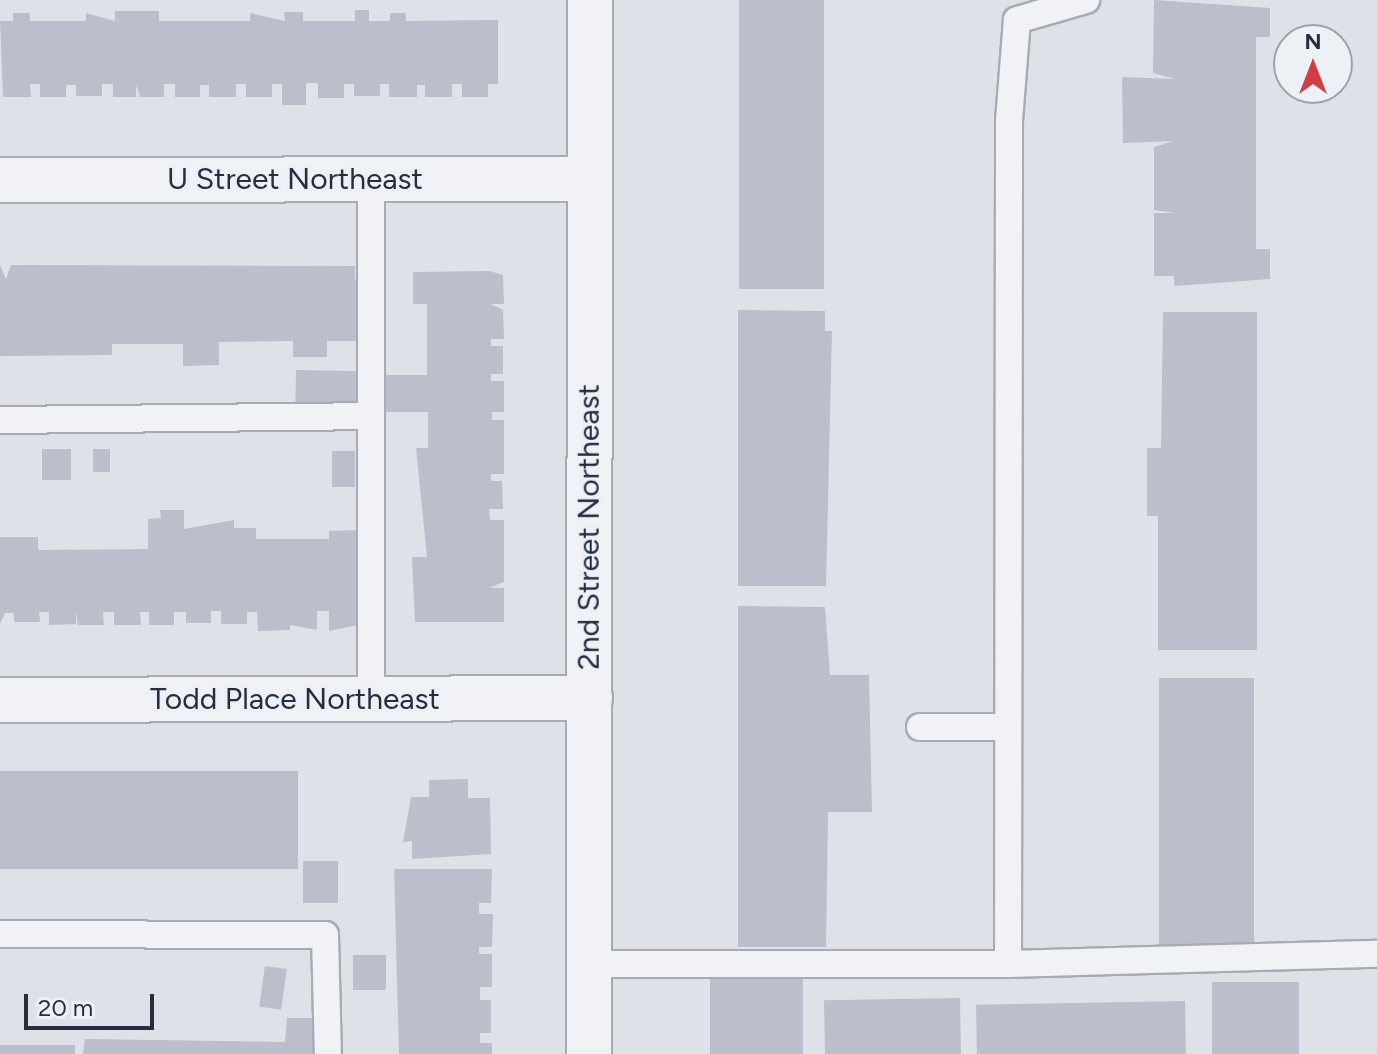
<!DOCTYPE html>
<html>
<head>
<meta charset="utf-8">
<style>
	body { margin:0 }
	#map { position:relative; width:1377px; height:1054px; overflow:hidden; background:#dee1e8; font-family:Figtree,sans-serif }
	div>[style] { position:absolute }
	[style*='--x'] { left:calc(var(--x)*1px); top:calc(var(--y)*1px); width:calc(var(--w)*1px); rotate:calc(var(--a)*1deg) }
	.building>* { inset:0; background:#bbbfcb; transform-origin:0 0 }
	.roads { filter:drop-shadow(2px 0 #a7abb5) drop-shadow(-2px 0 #a7abb5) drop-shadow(0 2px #a7abb5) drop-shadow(0 -2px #a7abb5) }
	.service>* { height:26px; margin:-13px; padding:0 13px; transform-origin:13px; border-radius:13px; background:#f0f2f6 }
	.minor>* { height:44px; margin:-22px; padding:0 22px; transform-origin:22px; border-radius:22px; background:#f0f2f6 }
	span { translate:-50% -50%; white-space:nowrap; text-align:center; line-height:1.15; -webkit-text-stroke:7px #edf0f5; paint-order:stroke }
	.street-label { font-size:30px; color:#262d3f }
	.north { position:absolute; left:1273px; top:24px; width:80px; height:80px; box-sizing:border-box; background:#edf0f5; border:2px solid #9da2ac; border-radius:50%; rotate:0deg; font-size:22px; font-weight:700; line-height:32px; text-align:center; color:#262d3f }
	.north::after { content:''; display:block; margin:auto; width:28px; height:36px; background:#d23d46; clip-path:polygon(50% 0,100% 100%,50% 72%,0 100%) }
	.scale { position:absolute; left:24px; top:994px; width:130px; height:36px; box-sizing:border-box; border:4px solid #262d3f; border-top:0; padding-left:10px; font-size:24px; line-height:28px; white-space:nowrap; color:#262d3f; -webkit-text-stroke:6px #edf0f5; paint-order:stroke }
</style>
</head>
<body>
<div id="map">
	<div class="building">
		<i style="left:739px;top:0;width:85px;height:289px"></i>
		<i style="clip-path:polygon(1154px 0,1270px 8px,1270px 37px,1256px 37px,1256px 249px,1270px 249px,1270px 279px,1174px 286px,1174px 276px,1154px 276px,1154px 213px,1175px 213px,1154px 210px,1154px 147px,1174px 141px,1123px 143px,1122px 77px,1175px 79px,1153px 73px)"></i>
		<i style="clip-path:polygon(355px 10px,369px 10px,369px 21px,390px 21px,390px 13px,406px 13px,406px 21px,498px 20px,498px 84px,488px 84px,488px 97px,462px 97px,462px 84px,452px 84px,452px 97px,425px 97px,425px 85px,417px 85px,417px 97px,389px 97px,389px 84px,380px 84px,380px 96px,354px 96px,354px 84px,344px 84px,344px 98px,318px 98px,318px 83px,306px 83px,306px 105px,282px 105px,282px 84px,272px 84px,272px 97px,246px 97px,246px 84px,236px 84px,236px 97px,209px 97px,209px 85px,200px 85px,200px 97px,175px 97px,175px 84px,164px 84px,164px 97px,140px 97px,136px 84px,136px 97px,113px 97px,113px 84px,102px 84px,102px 96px,76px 96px,76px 85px,66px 85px,66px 97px,40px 97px,40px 84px,30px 84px,31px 97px,3px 97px,0 21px,13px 21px,13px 13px,30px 13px,30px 21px,86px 21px,86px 13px,115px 21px,115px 11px,159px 11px,159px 21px,250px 21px,250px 13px,285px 21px,284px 12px,303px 12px,303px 21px,355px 21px)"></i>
		<i style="clip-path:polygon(0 265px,6px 279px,11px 265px,355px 266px,355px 280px,363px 280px,364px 341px,327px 341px,327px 357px,293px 357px,293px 341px,219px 342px,219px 365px,183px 366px,183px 344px,112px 344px,112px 355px,0 356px)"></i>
		<i style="clip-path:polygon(489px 271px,503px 275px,504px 304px,491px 304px,503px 310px,504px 339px,491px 339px,491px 346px,503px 346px,503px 374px,491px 374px,491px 381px,504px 381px,504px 412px,492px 412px,492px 420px,504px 420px,504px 474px,491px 474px,491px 481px,502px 481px,503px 509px,489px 509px,490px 520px,504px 520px,504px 582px,489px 588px,504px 588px,504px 622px,415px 622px,412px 557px,427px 557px,416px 448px,428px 448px,428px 412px,386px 412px,386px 375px,427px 375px,427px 304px,413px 304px,413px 272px)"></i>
		<i style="clip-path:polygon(738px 310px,825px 311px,825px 331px,832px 331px,826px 586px,738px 586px)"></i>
		<i style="clip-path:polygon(1163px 312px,1257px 312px,1257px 650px,1158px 650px,1158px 516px,1147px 516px,1147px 448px,1161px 448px)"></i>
		<i style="left:296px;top:370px;width:68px;height:34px;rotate:1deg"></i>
		<i style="left:42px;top:449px;width:29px;height:31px"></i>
		<i style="left:93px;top:449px;width:17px;height:23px"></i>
		<i style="left:332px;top:451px;width:23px;height:36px"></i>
		<i style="clip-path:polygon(160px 510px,184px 510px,184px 529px,234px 520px,234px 528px,256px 528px,256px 539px,329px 539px,329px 531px,361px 530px,362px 624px,329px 631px,329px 611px,317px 611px,317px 630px,290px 625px,290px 630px,258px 631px,257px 612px,247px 612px,247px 624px,221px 624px,221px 611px,211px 611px,211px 623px,186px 623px,186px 612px,174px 612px,174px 625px,149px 625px,149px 612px,140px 612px,141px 625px,114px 625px,114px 612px,103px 612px,104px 625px,78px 625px,76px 611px,76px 624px,49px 625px,49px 612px,39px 612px,40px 622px,14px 622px,14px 613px,5px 613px,0 624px,0 537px,38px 537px,38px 550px,148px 549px,148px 519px,161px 518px)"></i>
		<i style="clip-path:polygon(738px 606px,825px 607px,830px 675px,869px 675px,872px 812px,828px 812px,826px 947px,738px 947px)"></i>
		<i style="left:1159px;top:678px;width:95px;height:270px"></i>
		<i style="left:0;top:771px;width:298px;height:98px"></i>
		<i style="clip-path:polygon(468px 779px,468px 798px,490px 798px,491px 854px,412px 859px,412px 841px,403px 842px,411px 797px,429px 797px,429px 780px)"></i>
		<i style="left:303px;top:861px;width:35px;height:42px"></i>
		<i style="clip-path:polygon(394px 869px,492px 869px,491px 903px,479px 903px,479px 914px,493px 914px,492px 947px,479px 947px,479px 954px,492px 954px,492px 987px,480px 987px,480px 1000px,491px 1000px,491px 1033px,480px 1033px,480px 1043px,492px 1043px,492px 1054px,399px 1054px)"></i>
		<i style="left:353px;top:955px;width:33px;height:35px"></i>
		<i style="left:265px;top:966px;width:22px;height:41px;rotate:8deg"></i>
		<i style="left:710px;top:979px;width:93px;height:75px"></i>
		<i style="left:1212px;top:982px;width:87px;height:72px"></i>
		<i style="left:960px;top:998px;width:56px;height:136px;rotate:89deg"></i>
		<i style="left:1185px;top:1001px;width:53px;height:209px;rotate:89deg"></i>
		<i style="clip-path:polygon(287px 1018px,317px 1018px,317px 1054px,83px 1054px,85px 1039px,285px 1042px)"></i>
		<i style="left:0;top:1045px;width:75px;height:9px"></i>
	</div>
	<div class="roads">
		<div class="service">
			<i style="--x:371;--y:179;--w:520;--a:90"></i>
			<i style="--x:0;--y:420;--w:371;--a:-0.6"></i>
			<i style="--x:920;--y:727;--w:88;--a:0"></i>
			<i style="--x:0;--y:934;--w:325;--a:0.2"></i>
			<i style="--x:325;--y:935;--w:119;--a:88.6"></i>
			<i style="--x:590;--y:964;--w:418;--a:0"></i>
			<i style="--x:1008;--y:964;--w:369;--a:-1.6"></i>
			<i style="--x:1008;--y:964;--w:843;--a:-89.93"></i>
			<i style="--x:1009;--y:121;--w:101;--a:-85.5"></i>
			<i style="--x:1017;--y:20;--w:72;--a:-16.2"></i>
		</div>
		<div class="minor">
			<i style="--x:0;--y:180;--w:589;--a:-0.1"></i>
			<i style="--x:0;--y:700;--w:590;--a:-0.19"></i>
			<i style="--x:589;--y:1054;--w:1054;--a:-89.95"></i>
		</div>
	</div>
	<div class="street-label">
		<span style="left:295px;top:179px">U Street Northeast</span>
		<span style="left:589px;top:527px;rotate:-90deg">2nd Street Northeast</span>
		<span style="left:295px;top:699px">Todd Place Northeast</span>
	</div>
	<div class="north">N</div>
	<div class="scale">20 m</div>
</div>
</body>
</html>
